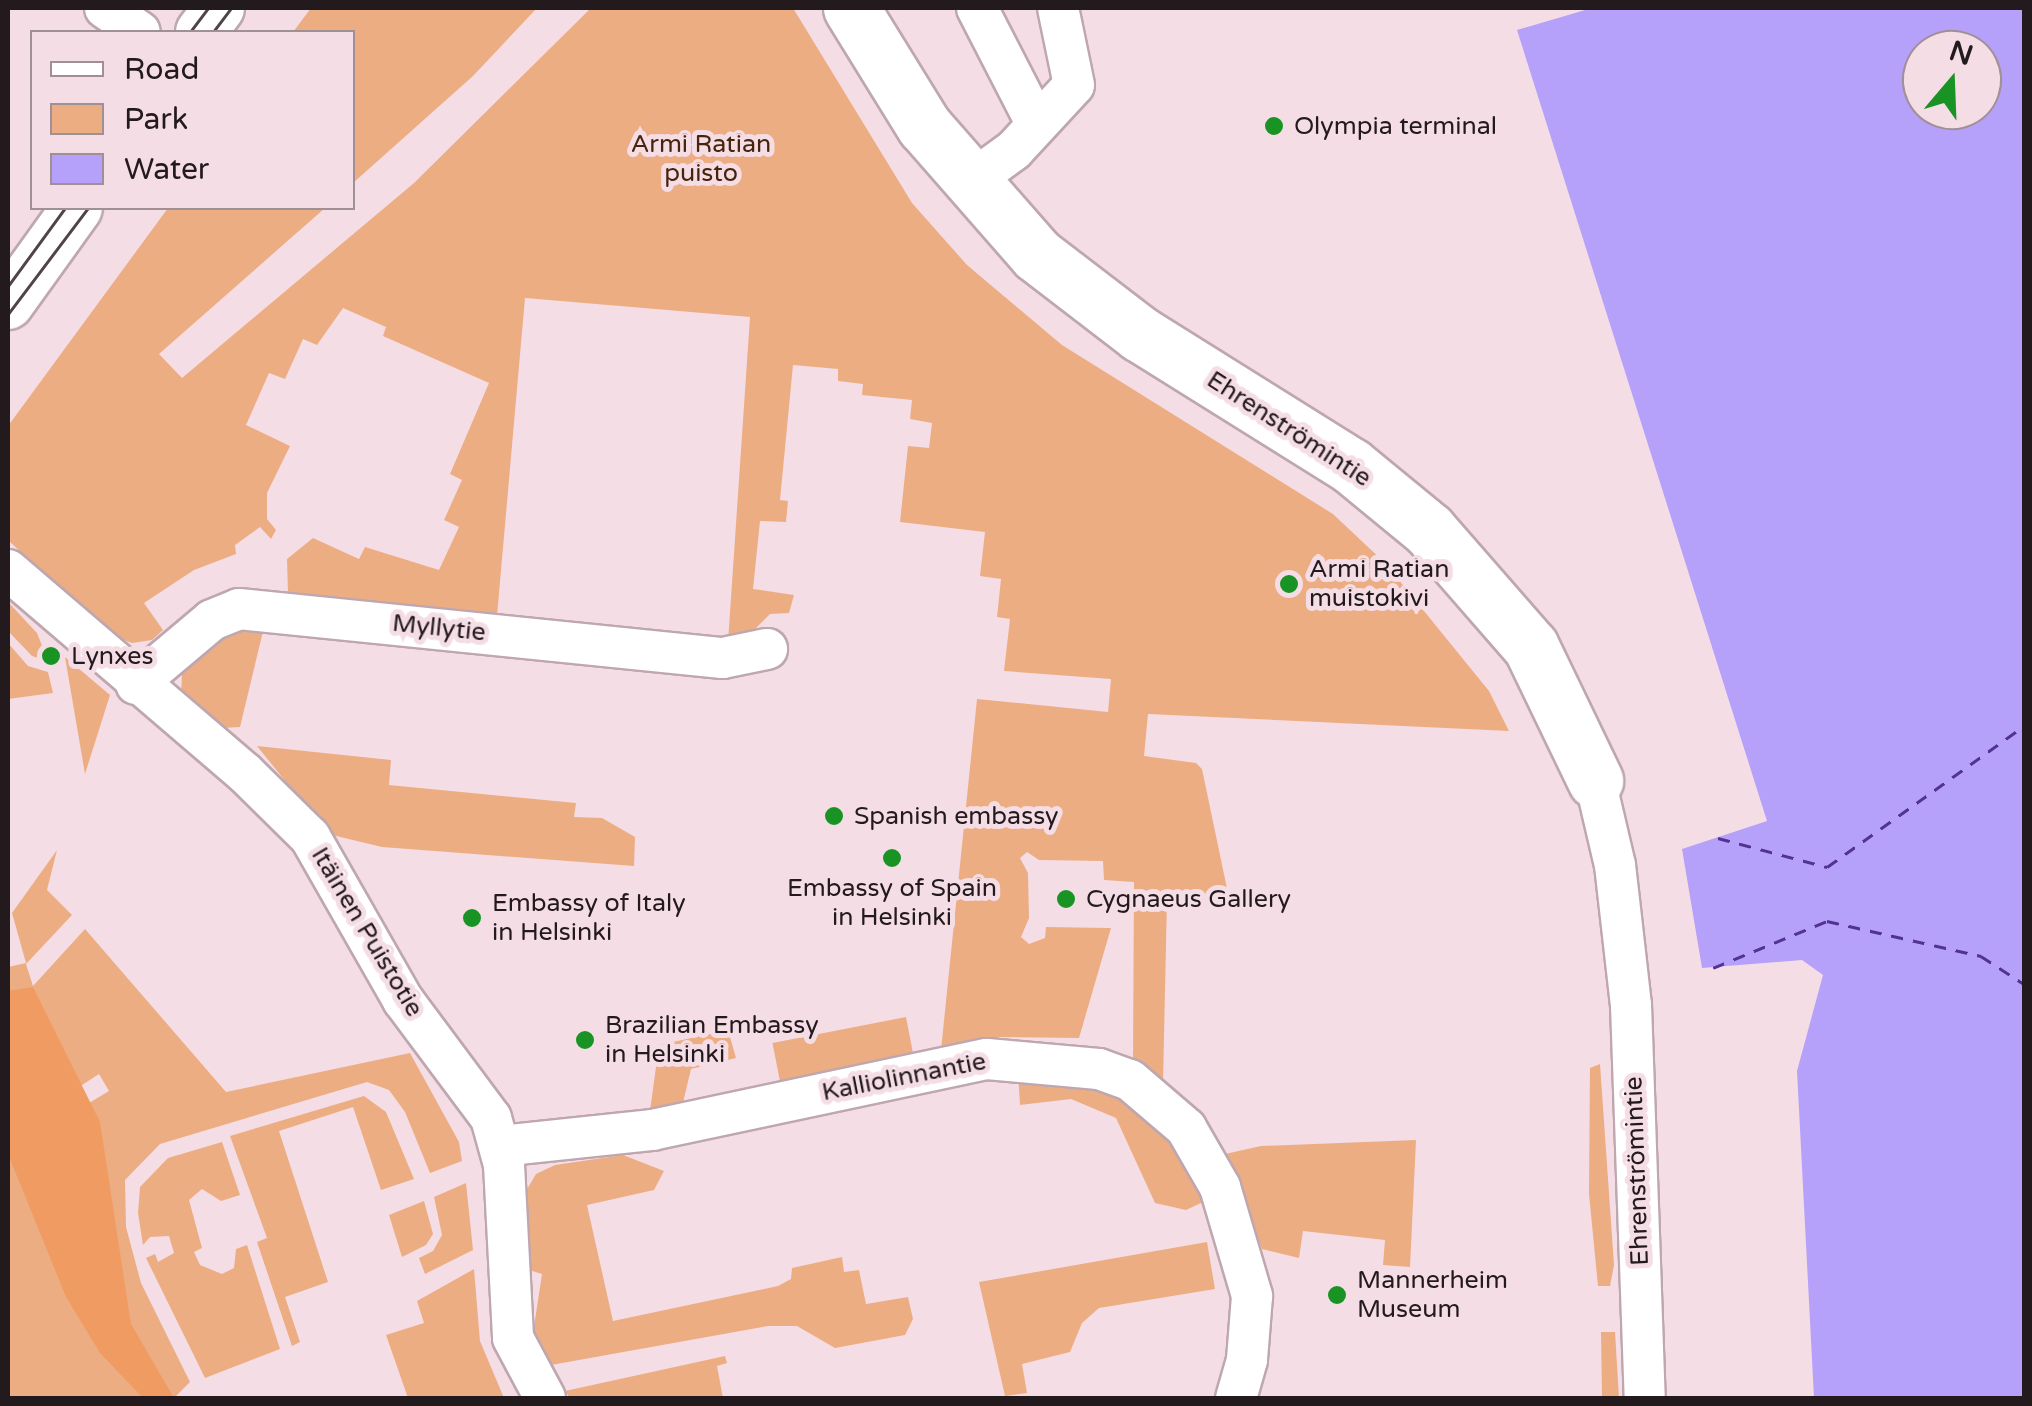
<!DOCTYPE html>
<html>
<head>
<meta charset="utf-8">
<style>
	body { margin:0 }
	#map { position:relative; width:2032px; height:1406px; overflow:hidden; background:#f5dde6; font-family:"Varela Round",sans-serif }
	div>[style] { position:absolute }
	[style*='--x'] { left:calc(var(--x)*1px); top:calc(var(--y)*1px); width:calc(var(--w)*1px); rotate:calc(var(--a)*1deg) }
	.green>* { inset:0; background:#edad83; transform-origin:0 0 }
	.forest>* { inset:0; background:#f09b62 }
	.water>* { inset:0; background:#b5a1f9 }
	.ferry>* { height:2.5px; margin-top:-1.25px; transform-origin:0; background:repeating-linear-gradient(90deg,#533296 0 12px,transparent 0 22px) }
	.roads { filter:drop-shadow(2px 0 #bea7af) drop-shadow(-2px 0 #bea7af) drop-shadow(0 2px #bea7af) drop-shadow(0 -2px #bea7af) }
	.minor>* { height:40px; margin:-20px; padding:0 20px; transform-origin:20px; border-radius:20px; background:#fff }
	.tertiary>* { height:50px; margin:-25px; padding:0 25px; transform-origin:25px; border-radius:25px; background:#fff }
	.secondary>* { height:55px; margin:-27.5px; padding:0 27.5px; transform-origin:27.5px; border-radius:27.5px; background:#fff }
	.tram>* { height:2.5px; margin:-1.25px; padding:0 1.25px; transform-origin:1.25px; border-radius:1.25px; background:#504448 }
	.dots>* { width:28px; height:28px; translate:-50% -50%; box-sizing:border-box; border:5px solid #f5dde6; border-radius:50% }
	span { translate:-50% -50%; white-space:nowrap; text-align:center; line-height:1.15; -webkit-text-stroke:10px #f5dde6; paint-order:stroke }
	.poi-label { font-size:25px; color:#231a1d }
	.left { translate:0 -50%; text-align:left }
	.park-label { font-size:25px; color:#47250d }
	.street-label { font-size:25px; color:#231a1d }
	.frame { position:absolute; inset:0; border:10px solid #231a1d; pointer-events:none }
	.legend { position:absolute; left:30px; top:30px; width:325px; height:180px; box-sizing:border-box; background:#f5dde6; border:2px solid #a18f96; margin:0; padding:12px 18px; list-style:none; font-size:30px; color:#231a1d }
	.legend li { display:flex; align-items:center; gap:20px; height:50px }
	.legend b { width:50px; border:2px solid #a18f96 }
	.north { position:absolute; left:1902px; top:30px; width:100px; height:100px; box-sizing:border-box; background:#f5dde6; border:2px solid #a18f96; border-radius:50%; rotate:19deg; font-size:28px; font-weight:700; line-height:40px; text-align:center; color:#231a1d }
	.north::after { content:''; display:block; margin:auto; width:35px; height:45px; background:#199424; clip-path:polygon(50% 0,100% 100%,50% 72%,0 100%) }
</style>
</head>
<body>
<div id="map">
	<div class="green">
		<i style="clip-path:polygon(311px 8px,537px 8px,473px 76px,353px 183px,352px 32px,293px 32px)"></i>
		<i style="clip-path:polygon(591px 8px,793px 8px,912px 203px,967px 265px,1062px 345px,1333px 514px,1385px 563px,1489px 691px,1509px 731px,1148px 714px,1144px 756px,1196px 763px,1202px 769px,1229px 898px,1167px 899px,1163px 1083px,1133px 1063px,1134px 882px,1104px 880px,1103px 861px,1039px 860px,1027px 852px,1020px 858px,1028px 873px,1029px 918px,1021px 937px,1029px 944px,1045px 938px,1046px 927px,1111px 928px,1079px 1038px,1001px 1037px,941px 1050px,977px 699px,1108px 712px,1111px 679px,1004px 671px,1010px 619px,997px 617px,1001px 579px,980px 576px,985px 532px,900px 522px,908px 446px,929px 448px,932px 423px,910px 419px,912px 400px,862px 395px,863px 384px,838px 381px,838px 369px,793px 365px,780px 500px,788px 501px,786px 522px,760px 521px,753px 589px,794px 595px,789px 613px,770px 614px,753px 631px,728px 642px,750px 317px,525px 298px,497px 616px,288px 594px,287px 559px,313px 538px,359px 559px,365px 547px,439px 570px,459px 527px,444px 520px,462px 480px,450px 474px,489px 383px,383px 336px,386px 327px,343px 308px,317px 345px,303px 339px,285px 379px,269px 373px,246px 425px,290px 446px,267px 493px,267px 519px,276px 530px,271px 539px,260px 527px,235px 545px,236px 554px,194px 570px,144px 603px,163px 630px,152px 640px,132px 643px,108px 634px,8px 540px,8px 426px,168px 208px,325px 208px,159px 354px,182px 378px,414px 183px)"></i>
		<i style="clip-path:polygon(8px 602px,37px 633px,48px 661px,32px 656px,8px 631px)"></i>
		<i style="clip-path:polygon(265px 623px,240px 727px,222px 728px,181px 697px,182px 674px,226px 631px)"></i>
		<i style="clip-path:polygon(8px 643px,28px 666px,48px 672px,53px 693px,8px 699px)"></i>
		<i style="clip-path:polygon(65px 657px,110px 695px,85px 774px)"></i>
		<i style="clip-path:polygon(257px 746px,391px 760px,389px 785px,576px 803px,574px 817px,602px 818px,635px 837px,634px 866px,382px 847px,328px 834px)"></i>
		<i style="clip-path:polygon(evenodd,57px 850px,47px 890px,72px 915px,26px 964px,33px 986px,85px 929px,226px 1092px,410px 1053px,459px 1142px,462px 1161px,430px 1173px,405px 1112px,389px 1090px,367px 1082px,160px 1144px,125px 1180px,126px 1227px,141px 1283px,190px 1382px,174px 1398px,8px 1398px,8px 967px,26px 963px,12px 913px,57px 850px,99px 1074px,109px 1091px,89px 1103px,79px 1087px,99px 1074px)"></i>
		<i style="left:906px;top:1017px;width:42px;height:136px;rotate:79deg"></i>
		<i style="clip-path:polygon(728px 1030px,736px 1058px,691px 1069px,681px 1111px,649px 1118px,659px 1045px)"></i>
		<i style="clip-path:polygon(1600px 1064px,1614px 1265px,1610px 1286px,1598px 1286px,1589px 1194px,1590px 1068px)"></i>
		<i style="clip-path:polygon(1018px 1073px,1053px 1075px,1124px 1097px,1177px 1140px,1203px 1202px,1186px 1210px,1155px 1203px,1116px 1118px,1071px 1099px,1020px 1105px)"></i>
		<i style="clip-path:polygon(364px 1096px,386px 1112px,414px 1179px,381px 1190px,353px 1107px,279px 1131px,328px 1282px,285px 1297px,300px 1342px,292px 1346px,257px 1242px,267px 1238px,230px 1136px)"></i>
		<i style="clip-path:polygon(1416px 1140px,1410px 1267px,1383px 1265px,1385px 1240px,1303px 1231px,1299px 1258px,1262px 1249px,1225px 1154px,1261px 1146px)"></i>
		<i style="clip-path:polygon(222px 1142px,240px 1195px,221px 1201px,202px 1189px,189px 1200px,202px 1248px,194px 1252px,200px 1265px,222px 1274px,234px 1268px,236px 1249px,247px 1245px,280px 1349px,205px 1378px,146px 1258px,155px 1254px,158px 1262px,174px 1253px,169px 1236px,150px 1237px,143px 1245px,138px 1213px,140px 1187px,168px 1158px)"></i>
		<i style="clip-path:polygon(623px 1155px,664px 1171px,654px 1190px,587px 1205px,613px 1321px,778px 1286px,791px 1279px,792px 1268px,842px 1257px,844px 1272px,859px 1270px,866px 1304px,908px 1297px,913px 1319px,905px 1335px,835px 1348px,797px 1326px,768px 1326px,551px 1365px,533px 1333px,542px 1274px,526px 1269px,526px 1191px,536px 1174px,555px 1165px)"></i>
		<i style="clip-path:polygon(466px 1183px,473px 1250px,425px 1274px,419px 1258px,433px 1251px,442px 1235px,434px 1197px)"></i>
		<i style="clip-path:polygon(424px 1201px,433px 1234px,426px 1245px,402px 1257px,389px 1215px)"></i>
		<i style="clip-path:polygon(1207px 1242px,1215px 1289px,1099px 1308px,1082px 1323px,1070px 1352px,1022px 1364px,1027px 1393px,1005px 1396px,979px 1282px)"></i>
		<i style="clip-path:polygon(474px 1269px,480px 1341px,504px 1398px,408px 1398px,386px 1335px,424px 1323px,417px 1301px)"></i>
		<i style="clip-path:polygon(1601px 1332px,1615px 1332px,1619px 1398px,1602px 1398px)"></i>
		<i style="clip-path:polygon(725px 1356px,727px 1363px,717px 1366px,723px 1398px,570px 1398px,565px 1391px)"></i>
	</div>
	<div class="forest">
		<i style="clip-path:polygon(33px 987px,100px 1122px,131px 1324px,174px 1398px,143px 1398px,100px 1353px,66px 1297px,8px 1154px,8px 991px)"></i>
	</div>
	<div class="water">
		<i style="clip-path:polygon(evenodd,1592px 8px,2024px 8px,2024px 1398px,1814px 1398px,1797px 1071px,1823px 975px,1802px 960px,1702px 968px,1682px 849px,1767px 821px,1517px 30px,1592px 8px,1922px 50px,1982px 50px,1982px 110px,1922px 110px,1922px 50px)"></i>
	</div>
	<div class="ferry">
		<i style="--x:1718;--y:838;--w:113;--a:14.9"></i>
		<i style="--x:1827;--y:867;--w:242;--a:-35.6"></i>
		<i style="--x:1713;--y:968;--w:123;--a:-22.4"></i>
		<i style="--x:1827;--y:921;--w:158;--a:12.8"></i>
		<i style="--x:1981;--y:956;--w:51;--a:33.1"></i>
	</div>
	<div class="roads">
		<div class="minor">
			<i style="--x:105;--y:8;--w:42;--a:34.4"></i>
			<i style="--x:977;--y:8;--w:129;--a:62.8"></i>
			<i style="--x:970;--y:182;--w:54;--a:-36"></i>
			<i style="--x:1014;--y:150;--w:88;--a:-47.3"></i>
			<i style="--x:1074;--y:85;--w:79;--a:-101.7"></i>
			<i style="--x:8;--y:570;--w:312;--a:40.6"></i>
			<i style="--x:245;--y:773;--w:91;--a:44.6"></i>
			<i style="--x:310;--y:837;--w:188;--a:60.3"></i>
			<i style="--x:403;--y:1000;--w:147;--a:53.3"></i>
			<i style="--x:491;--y:1118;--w:49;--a:74.5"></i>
			<i style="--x:504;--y:1165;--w:173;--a:87"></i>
			<i style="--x:513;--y:1338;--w:68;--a:61.9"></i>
			<i style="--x:136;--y:684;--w:99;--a:-40.1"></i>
			<i style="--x:212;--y:620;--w:29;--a:-22"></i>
			<i style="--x:239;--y:609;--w:486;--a:5.8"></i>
			<i style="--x:723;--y:658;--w:45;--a:-11.6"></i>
			<i style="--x:1595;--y:780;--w:87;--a:76.8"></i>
			<i style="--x:1615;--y:865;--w:141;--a:83.5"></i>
			<i style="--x:1631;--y:1005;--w:393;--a:88"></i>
			<i style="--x:500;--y:1146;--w:153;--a:-6"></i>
			<i style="--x:652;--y:1130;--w:342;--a:-12"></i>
			<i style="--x:987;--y:1059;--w:112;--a:5.1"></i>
			<i style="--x:1099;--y:1069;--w:33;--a:20"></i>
			<i style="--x:1130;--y:1080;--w:74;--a:40.6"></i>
			<i style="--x:1186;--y:1128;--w:68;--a:60"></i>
			<i style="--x:1220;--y:1187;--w:114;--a:73.6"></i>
			<i style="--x:1252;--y:1296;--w:64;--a:94.5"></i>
			<i style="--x:1247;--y:1360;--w:40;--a:106"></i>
		</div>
		<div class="tertiary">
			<i style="--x:201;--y:32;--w:30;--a:-53"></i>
			<i style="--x:8;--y:304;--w:118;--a:-54.3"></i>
		</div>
		<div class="secondary">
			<i style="--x:851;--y:8;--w:139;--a:58.3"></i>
			<i style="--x:924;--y:126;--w:171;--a:48.8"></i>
			<i style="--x:1037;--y:255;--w:130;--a:37.5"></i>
			<i style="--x:1140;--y:334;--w:248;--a:32"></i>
			<i style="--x:1350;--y:465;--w:102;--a:39.4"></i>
			<i style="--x:1429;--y:530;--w:155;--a:48.9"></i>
			<i style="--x:1531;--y:647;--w:148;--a:64.3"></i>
		</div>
	</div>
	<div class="tram">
		<i style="--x:190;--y:32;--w:30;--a:-53"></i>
		<i style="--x:213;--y:32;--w:30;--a:-53"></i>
		<i style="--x:8;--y:286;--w:97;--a:-53.8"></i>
		<i style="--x:8;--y:314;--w:133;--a:-53"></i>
	</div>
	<div class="dots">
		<i style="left:1274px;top:126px;background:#199424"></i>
		<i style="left:1289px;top:584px;background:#199424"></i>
		<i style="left:51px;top:656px;background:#199424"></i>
		<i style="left:834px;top:816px;background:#199424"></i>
		<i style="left:892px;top:858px;background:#199424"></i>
		<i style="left:1066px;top:899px;background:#199424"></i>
		<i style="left:472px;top:918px;background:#199424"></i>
		<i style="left:585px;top:1040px;background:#199424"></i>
		<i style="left:1337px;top:1295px;background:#199424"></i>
	</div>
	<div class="poi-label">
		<span class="left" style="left:1294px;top:126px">Olympia terminal</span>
		<span class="left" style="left:1309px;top:584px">Armi Ratian<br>muistokivi</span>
		<span class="left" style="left:71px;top:656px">Lynxes</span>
		<span class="left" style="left:854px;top:816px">Spanish embassy</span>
		<span style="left:892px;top:903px">Embassy of Spain<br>in Helsinki</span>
		<span class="left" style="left:1086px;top:899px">Cygnaeus Gallery</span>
		<span class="left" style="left:492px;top:918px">Embassy of Italy<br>in Helsinki</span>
		<span class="left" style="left:605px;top:1040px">Brazilian Embassy<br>in Helsinki</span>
		<span class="left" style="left:1357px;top:1295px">Mannerheim<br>Museum</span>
	</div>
	<div class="park-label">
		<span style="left:701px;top:159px">Armi Ratian<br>puisto</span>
	</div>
	<div class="street-label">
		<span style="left:1289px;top:429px;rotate:33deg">Ehrenströmintie</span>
		<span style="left:439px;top:628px;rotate:6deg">Myllytie</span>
		<span style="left:367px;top:932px;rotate:59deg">Itäinen Puistotie</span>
		<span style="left:904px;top:1077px;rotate:-11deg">Kalliolinnantie</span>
		<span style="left:1637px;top:1171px;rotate:-92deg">Ehrenströmintie</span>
	</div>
	<div class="frame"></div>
	<ul class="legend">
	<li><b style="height:12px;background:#fff"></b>Road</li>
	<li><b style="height:28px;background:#edad83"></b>Park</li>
	<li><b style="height:28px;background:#b5a1f9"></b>Water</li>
	</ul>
	<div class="north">N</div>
</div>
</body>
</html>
